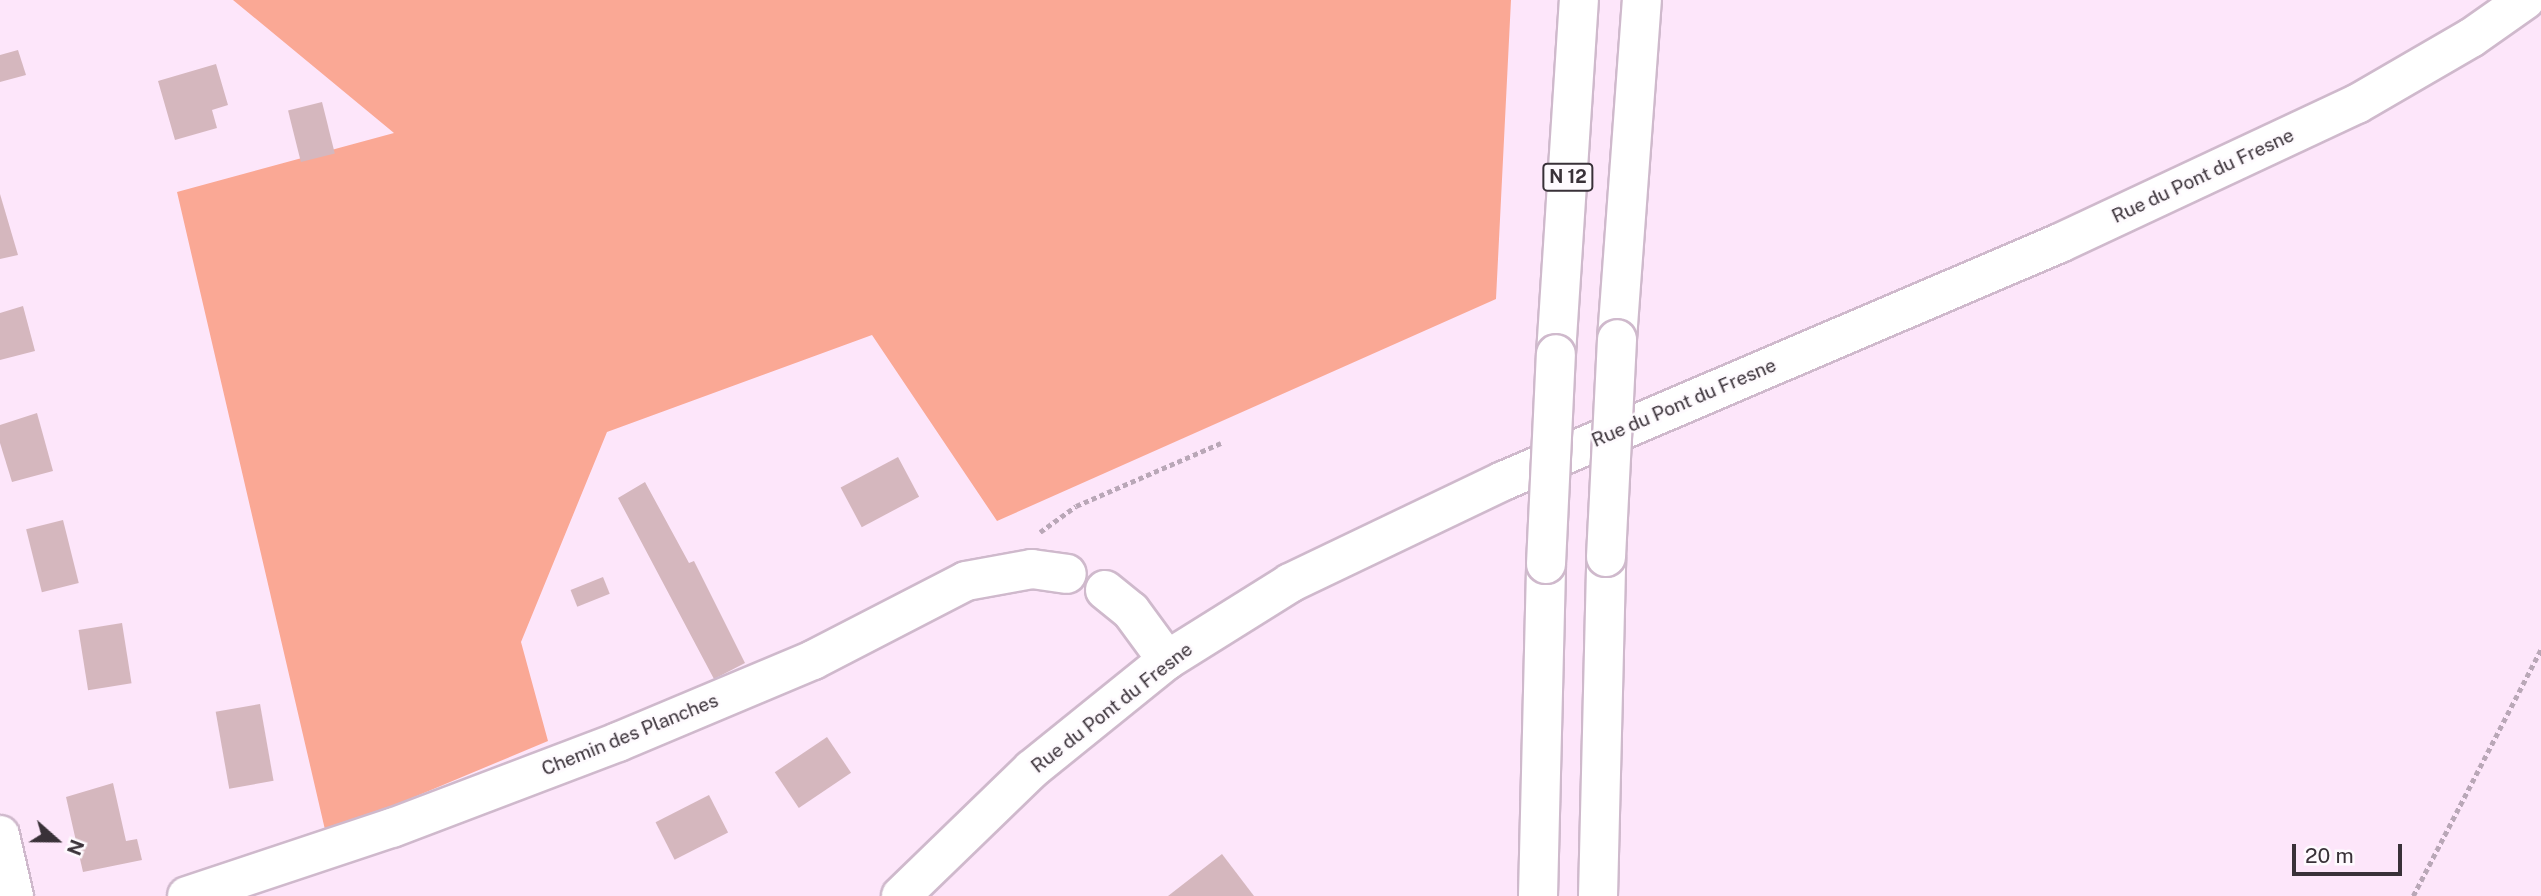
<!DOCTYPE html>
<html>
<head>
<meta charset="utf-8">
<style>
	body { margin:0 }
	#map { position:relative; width:2541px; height:896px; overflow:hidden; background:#fde6fa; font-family:"Public Sans",sans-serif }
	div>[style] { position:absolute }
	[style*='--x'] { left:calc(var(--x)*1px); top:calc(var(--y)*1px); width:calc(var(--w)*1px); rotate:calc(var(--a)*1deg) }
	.green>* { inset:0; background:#faa895 }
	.building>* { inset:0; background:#d5b7be; transform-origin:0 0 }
	.path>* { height:4.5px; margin-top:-2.25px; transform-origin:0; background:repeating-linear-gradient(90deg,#b9a7b7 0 5px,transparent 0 8.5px) }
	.roads { filter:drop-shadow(2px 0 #cfb9cc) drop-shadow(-2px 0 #cfb9cc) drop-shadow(0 2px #cfb9cc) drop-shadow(0 -2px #cfb9cc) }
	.minor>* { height:38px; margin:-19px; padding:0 19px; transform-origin:19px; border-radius:19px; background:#fff }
	.major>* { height:38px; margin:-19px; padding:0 19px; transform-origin:19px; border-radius:19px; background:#fff }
	.highway>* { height:38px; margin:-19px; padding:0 19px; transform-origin:19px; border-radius:19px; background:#fff }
	.bridges { filter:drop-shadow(2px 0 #cfb9cc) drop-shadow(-2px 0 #cfb9cc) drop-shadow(0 2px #cfb9cc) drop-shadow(0 -2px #cfb9cc) }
	.highway-bridge>* { height:38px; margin:-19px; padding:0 19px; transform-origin:19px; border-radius:19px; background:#fff }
	span { translate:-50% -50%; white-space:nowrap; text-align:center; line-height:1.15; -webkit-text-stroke:5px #fefafe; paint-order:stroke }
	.shield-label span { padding:2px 5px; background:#fefafe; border:2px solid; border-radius:5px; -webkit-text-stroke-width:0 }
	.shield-label { font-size:18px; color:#393138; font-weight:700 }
	.street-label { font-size:19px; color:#393138 }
	.north { position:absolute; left:21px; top:805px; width:70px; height:70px; -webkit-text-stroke:5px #fefafe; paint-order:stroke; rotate:111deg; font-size:19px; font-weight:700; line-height:28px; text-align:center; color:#393138 }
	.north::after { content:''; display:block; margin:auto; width:24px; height:32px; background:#393138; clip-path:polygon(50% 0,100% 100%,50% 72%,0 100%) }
	.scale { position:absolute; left:2292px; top:844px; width:110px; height:32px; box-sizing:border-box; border:4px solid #393138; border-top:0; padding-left:9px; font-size:21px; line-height:24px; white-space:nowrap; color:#393138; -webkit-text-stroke:5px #fefafe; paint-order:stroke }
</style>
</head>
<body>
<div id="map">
	<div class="green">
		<i style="clip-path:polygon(233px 0,1511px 0,1496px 299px,997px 521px,872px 335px,607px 432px,521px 642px,548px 741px,326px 834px,177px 192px,394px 133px)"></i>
	</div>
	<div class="building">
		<i style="clip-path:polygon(18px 50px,26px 75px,0 82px,0 55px)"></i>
		<i style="clip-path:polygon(216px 64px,228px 105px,212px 110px,217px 128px,175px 140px,158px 81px)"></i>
		<i style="left:322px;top:102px;width:53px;height:35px;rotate:76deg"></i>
		<i style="clip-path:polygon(0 194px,18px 255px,0 259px)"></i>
		<i style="clip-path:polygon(23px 306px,35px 351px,0 360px,0 313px)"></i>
		<i style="clip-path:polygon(37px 413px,53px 471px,12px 482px,0 443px,0 425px)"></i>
		<i style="left:898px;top:457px;width:45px;height:65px;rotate:62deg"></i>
		<i style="clip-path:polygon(645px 482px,689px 563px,694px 561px,745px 663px,714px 679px,618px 498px)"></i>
		<i style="left:63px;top:520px;width:65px;height:38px;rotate:76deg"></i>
		<i style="left:603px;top:577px;width:18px;height:35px;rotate:68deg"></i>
		<i style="left:122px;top:623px;width:61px;height:44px;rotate:81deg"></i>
		<i style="left:260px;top:704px;width:78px;height:45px;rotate:80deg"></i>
		<i style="left:827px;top:737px;width:43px;height:63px;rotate:56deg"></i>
		<i style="clip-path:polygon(113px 783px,126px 841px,137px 839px,142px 860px,83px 872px,66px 797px)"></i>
		<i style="left:709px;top:795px;width:42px;height:60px;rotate:63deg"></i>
		<i style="clip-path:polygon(1222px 854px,1254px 896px,1168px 896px)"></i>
	</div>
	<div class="path">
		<i style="--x:1040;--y:532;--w:44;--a:-35.8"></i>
		<i style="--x:1076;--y:506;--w:158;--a:-23.5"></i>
		<i style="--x:2413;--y:896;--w:278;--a:-62.6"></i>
	</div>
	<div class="roads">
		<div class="minor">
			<i style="--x:1105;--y:590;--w:33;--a:39"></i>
			<i style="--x:1131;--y:611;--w:61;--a:53.7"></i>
			<i style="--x:0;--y:835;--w:63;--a:77.1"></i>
			<i style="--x:187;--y:896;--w:216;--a:-18.4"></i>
			<i style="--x:392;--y:828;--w:242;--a:-20.8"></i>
			<i style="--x:618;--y:742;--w:212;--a:-22.8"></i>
			<i style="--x:813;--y:660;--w:172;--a:-27.3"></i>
			<i style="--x:966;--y:581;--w:67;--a:-10.3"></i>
			<i style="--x:1032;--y:569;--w:35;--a:8"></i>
		</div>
		<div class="major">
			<i style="--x:901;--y:896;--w:182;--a:-44.1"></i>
			<i style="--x:1032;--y:769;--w:174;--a:-38.9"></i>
			<i style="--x:1167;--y:660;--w:145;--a:-32"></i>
			<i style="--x:1290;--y:583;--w:236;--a:-25.6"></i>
			<i style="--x:1503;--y:481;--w:606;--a:-23.14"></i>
			<i style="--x:2060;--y:243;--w:328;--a:-25.1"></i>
			<i style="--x:2357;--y:104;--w:132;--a:-30.1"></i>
			<i style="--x:2471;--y:38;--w:66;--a:-35.1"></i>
		</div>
		<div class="highway">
			<i style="--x:1617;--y:339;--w:340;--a:-85.8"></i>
			<i style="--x:1556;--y:354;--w:355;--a:-86.3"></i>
			<i style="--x:1538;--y:896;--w:332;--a:-88.6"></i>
			<i style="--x:1598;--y:896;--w:339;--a:-88.6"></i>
		</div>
	</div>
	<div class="bridges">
		<div class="highway-bridge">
			<i style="--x:1606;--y:557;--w:218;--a:-87.1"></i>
			<i style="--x:1546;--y:564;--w:210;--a:-87.3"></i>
		</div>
	</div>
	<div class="shield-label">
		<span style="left:1568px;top:177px">N 12</span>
	</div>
	<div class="street-label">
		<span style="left:2203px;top:176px;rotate:-25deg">Rue du Pont du Fresne</span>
		<span style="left:1684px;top:403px;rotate:-23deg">Rue du Pont du Fresne</span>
		<span style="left:1112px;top:708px;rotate:-38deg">Rue du Pont du Fresne</span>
		<span style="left:630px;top:735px;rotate:-22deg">Chemin des Planches</span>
	</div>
	<div class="north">N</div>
	<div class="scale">20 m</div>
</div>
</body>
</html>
